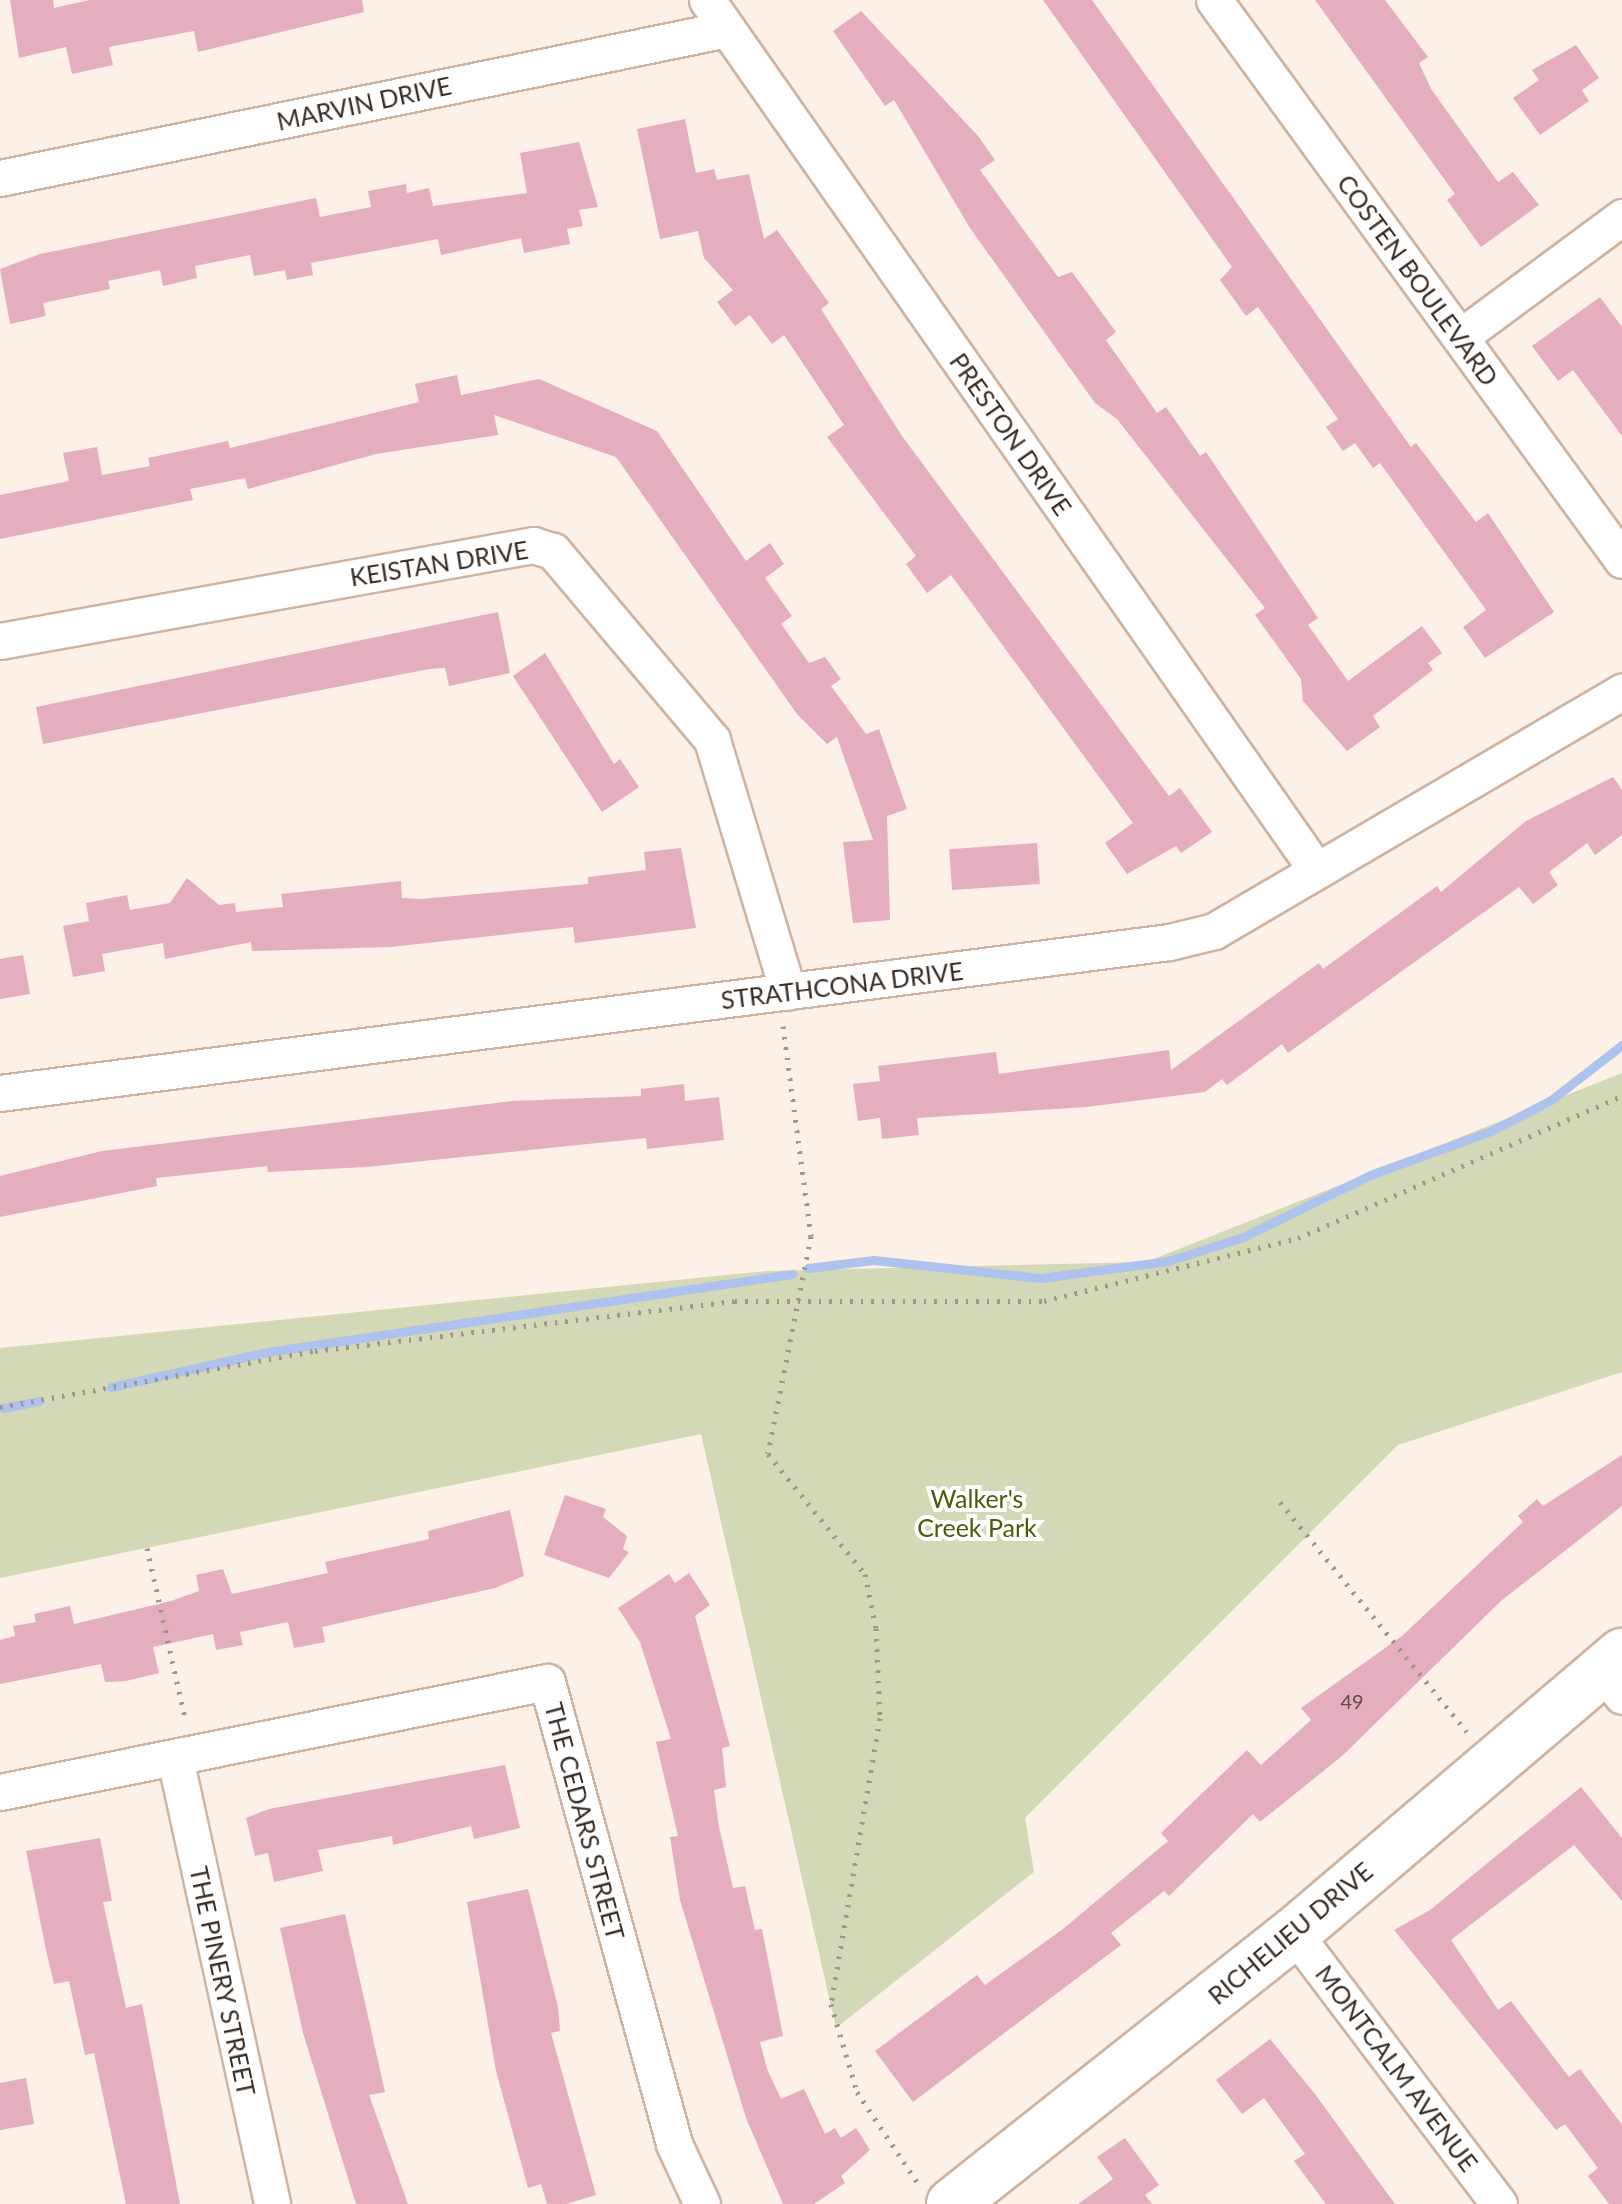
<!DOCTYPE html>
<html>
<head>
<meta charset="utf-8">
<style>
	body { margin:0 }
	#map { position:relative; width:1622px; height:2204px; overflow:hidden; background:#fcf0e7; font-family:Lato,sans-serif }
	div>[style] { position:absolute }
	[style*='--x'] { left:calc(var(--x)*1px); top:calc(var(--y)*1px); width:calc(var(--w)*1px); rotate:calc(var(--a)*1deg) }
	.green>* { inset:0; background:#d3d9b7 }
	.stream>* { height:9px; margin:-4.5px; padding:0 4.5px; transform-origin:4.5px; border-radius:4.5px; background:#adc2ed }
	.building>* { inset:0; background:#e4aebe; transform-origin:0 0 }
	.path>* { height:5px; margin-top:-2.5px; transform-origin:0; background:repeating-linear-gradient(90deg,#a1958d 0 2.5px,transparent 0 10.5px) }
	.roads { filter:drop-shadow(2px 0 #d0b39e) drop-shadow(-2px 0 #d0b39e) drop-shadow(0 2px #d0b39e) drop-shadow(0 -2px #d0b39e) }
	.street>* { height:35px; margin:-17.5px; padding:0 17.5px; transform-origin:17.5px; border-radius:17.5px; background:#fff }
	.secondary>* { height:50px; margin:-25px; padding:0 25px; transform-origin:25px; border-radius:25px; background:#fff }
	span { translate:-50% -50%; white-space:nowrap; text-align:center; line-height:1.15; -webkit-text-stroke:8px #fff; paint-order:stroke }
	.number-label { font-size:20px; color:#634c4a }
	.number-label span { -webkit-text-stroke-width:0 }
	.street-label { font-size:25px; color:#382c24 }
	.park-label { font-size:25px; color:#505809 }
</style>
</head>
<body>
<div id="map">
	<div class="green">
		<i style="clip-path:polygon(1622px 1073px,1622px 1372px,1398px 1445px,1025px 1818px,1034px 1872px,836px 2028px,701px 1434px,0 1578px,0 1348px,767px 1271px,1146px 1262px)"></i>
	</div>
	<div class="stream">
		<i style="--x:808;--y:1268;--w:66;--a:-6.9"></i>
		<i style="--x:874;--y:1260;--w:168;--a:6.2"></i>
		<i style="--x:1041;--y:1278;--w:128;--a:-7.6"></i>
		<i style="--x:1168;--y:1261;--w:79;--a:-17.7"></i>
		<i style="--x:1243;--y:1237;--w:141;--a:-26"></i>
		<i style="--x:1370;--y:1175;--w:129;--a:-20"></i>
		<i style="--x:1491;--y:1131;--w:68;--a:-27.3"></i>
		<i style="--x:1551;--y:1100;--w:90;--a:-37.8"></i>
		<i style="--x:111;--y:1387;--w:160;--a:-12.6"></i>
		<i style="--x:267;--y:1352;--w:531;--a:-8.45"></i>
		<i style="--x:3;--y:1408;--w:37;--a:-11"></i>
	</div>
	<div class="building">
		<i style="clip-path:polygon(10px 0,53px 0,54px 8px,90px 0,362px 0,364px 12px,198px 52px,194px 31px,109px 47px,113px 65px,72px 74px,66px 47px,19px 58px)"></i>
		<i style="clip-path:polygon(1043px 0,1092px 0,1411px 447px,1416px 443px,1476px 522px,1488px 513px,1554px 612px,1485px 658px,1463px 627px,1486px 610px,1380px 463px,1373px 468px,1355px 443px,1343px 451px,1326px 427px,1338px 419px,1258px 307px,1246px 316px,1220px 280px,1232px 267px)"></i>
		<i style="clip-path:polygon(1315px 0,1385px 0,1428px 57px,1419px 63px,1431px 89px,1498px 182px,1513px 172px,1539px 205px,1481px 247px,1447px 200px,1455px 194px)"></i>
		<i style="clip-path:polygon(861px 11px,978px 136px,995px 160px,980px 170px,1058px 277px,1072px 272px,1116px 332px,1106px 340px,1157px 413px,1166px 407px,1200px 456px,1206px 452px,1318px 618px,1308px 625px,1348px 681px,1422px 626px,1442px 653px,1428px 663px,1433px 670px,1373px 716px,1380px 727px,1347px 751px,1303px 701px,1301px 679px,1255px 615px,1265px 608px,1117px 419px,1095px 403px,970px 228px,894px 100px,885px 106px,833px 31px)"></i>
		<i style="clip-path:polygon(1576px 45px,1599px 78px,1582px 90px,1589px 101px,1540px 135px,1513px 98px,1539px 80px,1532px 70px)"></i>
		<i style="clip-path:polygon(685px 119px,696px 173px,714px 169px,717px 180px,749px 174px,764px 239px,777px 230px,829px 303px,821px 309px,902px 436px,1169px 796px,1180px 788px,1212px 832px,1181px 853px,1176px 846px,1127px 874px,1105px 843px,1133px 823px,951px 575px,927px 593px,906px 564px,916px 556px,827px 437px,844px 425px,784px 335px,772px 344px,750px 315px,735px 326px,717px 302px,733px 290px,704px 258px,698px 231px,660px 239px,637px 129px)"></i>
		<i style="clip-path:polygon(579px 142px,598px 207px,579px 210px,583px 226px,567px 229px,570px 244px,524px 253px,521px 238px,441px 255px,438px 239px,311px 263px,313px 275px,287px 280px,285px 270px,254px 276px,250px 255px,195px 266px,197px 278px,163px 286px,160px 270px,108px 281px,110px 289px,43px 303px,46px 316px,10px 324px,0 269px,40px 254px,316px 198px,320px 217px,371px 207px,368px 191px,406px 184px,407px 193px,429px 188px,433px 206px,527px 193px,520px 153px)"></i>
		<i style="clip-path:polygon(1600px 297px,1622px 327px,1622px 436px,1573px 370px,1558px 381px,1532px 346px)"></i>
		<i style="clip-path:polygon(457px 375px,461px 395px,539px 379px,657px 431px,746px 561px,770px 543px,784px 564px,765px 578px,792px 616px,781px 624px,809px 663px,825px 657px,841px 679px,831px 686px,866px 734px,879px 729px,907px 809px,887px 816px,890px 920px,853px 923px,843px 842px,873px 840px,837px 737px,827px 744px,797px 714px,616px 457px,494px 415px,498px 435px,376px 454px,248px 489px,245px 478px,190px 489px,193px 500px,0 539px,0 495px,69px 481px,63px 453px,97px 447px,102px 475px,150px 466px,148px 458px,228px 441px,230px 448px,419px 402px,415px 384px)"></i>
		<i style="clip-path:polygon(498px 612px,510px 673px,449px 686px,445px 668px,429px 669px,43px 744px,36px 707px)"></i>
		<i style="clip-path:polygon(545px 653px,614px 764px,620px 759px,639px 787px,602px 812px,513px 676px)"></i>
		<i style="clip-path:polygon(1613px 777px,1622px 790px,1622px 835px,1595px 855px,1587px 843px,1549px 872px,1558px 885px,1533px 904px,1519px 887px,1288px 1053px,1282px 1044px,1227px 1085px,1222px 1079px,1205px 1092px,1086px 1107px,917px 1118px,919px 1135px,882px 1139px,880px 1118px,858px 1121px,853px 1084px,880px 1081px,878px 1066px,996px 1052px,999px 1074px,1169px 1050px,1171px 1070px,1319px 963px,1323px 969px,1437px 886px,1441px 892px,1526px 821px)"></i>
		<i style="left:1037px;top:843px;width:41px;height:88px;rotate:86deg"></i>
		<i style="clip-path:polygon(681px 848px,696px 928px,575px 943px,573px 927px,390px 947px,252px 951px,251px 942px,165px 959px,163px 943px,102px 954px,105px 971px,73px 977px,63px 926px,89px 921px,86px 903px,127px 895px,130px 910px,170px 903px,187px 878px,219px 905px,235px 903px,236px 912px,283px 907px,281px 894px,401px 881px,402px 898px,420px 899px,588px 884px,588px 877px,646px 870px,644px 852px)"></i>
		<i style="clip-path:polygon(23px 955px,30px 994px,0 999px,0 959px)"></i>
		<i style="clip-path:polygon(684px 1084px,685px 1101px,719px 1097px,724px 1140px,647px 1149px,646px 1138px,366px 1167px,268px 1172px,267px 1166px,156px 1178px,157px 1186px,0 1217px,0 1176px,102px 1151px,513px 1101px,641px 1096px,641px 1089px)"></i>
		<i style="clip-path:polygon(1622px 1455px,1622px 1506px,1501px 1601px,1342px 1756px,1260px 1822px,1253px 1814px,1169px 1896px,1164px 1891px,1111px 1933px,1121px 1945px,913px 2102px,875px 2051px,977px 1975px,985px 1985px,1063px 1929px,1168px 1841px,1161px 1833px,1247px 1750px,1261px 1765px,1311px 1720px,1301px 1708px,1402px 1636px,1523px 1522px,1518px 1516px,1537px 1499px,1543px 1506px)"></i>
		<i style="clip-path:polygon(565px 1495px,606px 1509px,603px 1517px,627px 1536px,623px 1549px,629px 1552px,609px 1578px,544px 1555px)"></i>
		<i style="clip-path:polygon(510px 1510px,524px 1576px,495px 1588px,322px 1627px,325px 1642px,294px 1648px,288px 1622px,240px 1632px,243px 1645px,216px 1650px,213px 1634px,153px 1647px,159px 1673px,126px 1681px,105px 1682px,101px 1664px,0 1684px,0 1640px,15px 1636px,13px 1626px,36px 1622px,34px 1614px,70px 1606px,74px 1624px,171px 1601px,199px 1591px,196px 1575px,223px 1569px,232px 1594px,328px 1573px,325px 1562px,429px 1539px,428px 1531px)"></i>
		<i style="clip-path:polygon(689px 1573px,710px 1605px,695px 1616px,730px 1746px,722px 1748px,726px 1787px,714px 1790px,719px 1827px,733px 1888px,745px 1886px,755px 1930px,762px 1929px,783px 2036px,760px 2042px,767px 2069px,781px 2099px,804px 2089px,825px 2134px,835px 2128px,841px 2138px,856px 2128px,870px 2150px,841px 2176px,845px 2183px,814px 2204px,783px 2204px,746px 2118px,680px 1900px,670px 1837px,678px 1836px,656px 1742px,671px 1739px,640px 1642px,618px 1608px,669px 1574px,675px 1583px)"></i>
		<i style="clip-path:polygon(505px 1765px,520px 1828px,474px 1839px,471px 1826px,393px 1845px,392px 1836px,318px 1850px,323px 1871px,274px 1882px,268px 1853px,255px 1856px,246px 1818px,269px 1809px)"></i>
		<i style="clip-path:polygon(1581px 1787px,1622px 1838px,1622px 1901px,1574px 1845px,1451px 1940px,1498px 2010px,1511px 2001px,1569px 2077px,1580px 2069px,1622px 2125px,1622px 2204px,1609px 2204px,1588px 2176px,1598px 2168px,1565px 2124px,1556px 2130px,1394px 1930px,1430px 1910px)"></i>
		<i style="clip-path:polygon(100px 1838px,112px 1901px,103px 1902px,126px 2008px,142px 2004px,180px 2204px,126px 2204px,94px 2053px,85px 2055px,69px 1981px,54px 1984px,46px 1950px,26px 1851px)"></i>
		<i style="clip-path:polygon(528px 1889px,558px 2007px,560px 2031px,551px 2033px,596px 2195px,566px 2204px,547px 2204px,541px 2184px,528px 2188px,496px 2071px,467px 1902px)"></i>
		<i style="clip-path:polygon(345px 1914px,385px 2092px,369px 2095px,408px 2204px,356px 2204px,303px 2033px,280px 1928px)"></i>
		<i style="clip-path:polygon(1270px 2039px,1315px 2094px,1395px 2204px,1326px 2204px,1294px 2161px,1305px 2154px,1264px 2098px,1242px 2114px,1216px 2080px)"></i>
		<i style="clip-path:polygon(26px 2078px,34px 2124px,0 2130px,0 2083px)"></i>
		<i style="clip-path:polygon(1125px 2138px,1159px 2185px,1145px 2195px,1152px 2204px,1078px 2204px,1113px 2179px,1097px 2157px)"></i>
	</div>
	<div class="path">
		<i style="--x:783;--y:1026;--w:212;--a:82.4"></i>
		<i style="--x:811;--y:1236;--w:222;--a:101.2"></i>
		<i style="--x:768;--y:1454;--w:154;--a:51.1"></i>
		<i style="--x:865;--y:1574;--w:55;--a:78.5"></i>
		<i style="--x:876;--y:1628;--w:90;--a:87.5"></i>
		<i style="--x:880;--y:1718;--w:290;--a:99.7"></i>
		<i style="--x:831;--y:2004;--w:92;--a:73.5"></i>
		<i style="--x:857;--y:2092;--w:112;--a:56.3"></i>
		<i style="--x:0;--y:1407;--w:320;--a:-10.1"></i>
		<i style="--x:315;--y:1351;--w:423;--a:-6.8"></i>
		<i style="--x:735;--y:1301;--w:309;--a:0"></i>
		<i style="--x:1044;--y:1301;--w:262;--a:-13.9"></i>
		<i style="--x:1298;--y:1238;--w:354;--a:-23.7"></i>
		<i style="--x:1280;--y:1502;--w:296;--a:50.9"></i>
		<i style="--x:147;--y:1548;--w:178;--a:77.4"></i>
	</div>
	<div class="roads">
		<div class="street">
			<i style="--x:707;--y:0;--w:1060;--a:54.99"></i>
			<i style="--x:1214;--y:0;--w:693;--a:53.92"></i>
			<i style="--x:0;--y:178;--w:742;--a:-11.58"></i>
			<i style="--x:1460;--y:337;--w:202;--a:-36.5"></i>
			<i style="--x:0;--y:641;--w:542;--a:-10.21"></i>
			<i style="--x:533;--y:545;--w:21;--a:17"></i>
			<i style="--x:553;--y:551;--w:247;--a:49.9"></i>
			<i style="--x:712;--y:740;--w:263;--a:73.2"></i>
			<i style="--x:0;--y:1093;--w:1179;--a:-7.36"></i>
			<i style="--x:1169;--y:942;--w:46;--a:-13.7"></i>
			<i style="--x:1214;--y:931;--w:473;--a:-30.4"></i>
			<i style="--x:1601;--y:1668;--w:35;--a:53"></i>
			<i style="--x:175;--y:1758;--w:456;--a:77.7"></i>
			<i style="--x:0;--y:1792;--w:558;--a:-11.37"></i>
			<i style="--x:547;--y:1682;--w:479;--a:74.6"></i>
			<i style="--x:674;--y:2144;--w:66;--a:65"></i>
			<i style="--x:1294;--y:1933;--w:340;--a:52.9"></i>
		</div>
		<div class="secondary">
			<i style="--x:952;--y:2204;--w:436;--a:-38.4"></i>
			<i style="--x:1294;--y:1933;--w:431;--a:-40.4"></i>
		</div>
	</div>
	<div class="number-label">
		<span style="left:1352px;top:1701px">49</span>
	</div>
	<div class="street-label">
		<span style="left:364px;top:103px;rotate:-12deg">MARVIN DRIVE</span>
		<span style="left:1418px;top:280px;rotate:54deg">COSTEN BOULEVARD</span>
		<span style="left:1011px;top:434px;rotate:55deg">PRESTON DRIVE</span>
		<span style="left:439px;top:563px;rotate:-9deg">KEISTAN DRIVE</span>
		<span style="left:842px;top:985px;rotate:-7deg">STRATHCONA DRIVE</span>
		<span style="left:585px;top:1821px;rotate:75deg">THE CEDARS STREET</span>
		<span style="left:1290px;top:1933px;rotate:-40deg">RICHELIEU DRIVE</span>
		<span style="left:223px;top:1981px;rotate:78deg">THE PINERY STREET</span>
		<span style="left:1397px;top:2068px;rotate:53deg">MONTCALM AVENUE</span>
	</div>
	<div class="park-label">
		<span style="left:977px;top:1513px">Walker's<br>Creek Park</span>
	</div>
</div>
</body>
</html>
